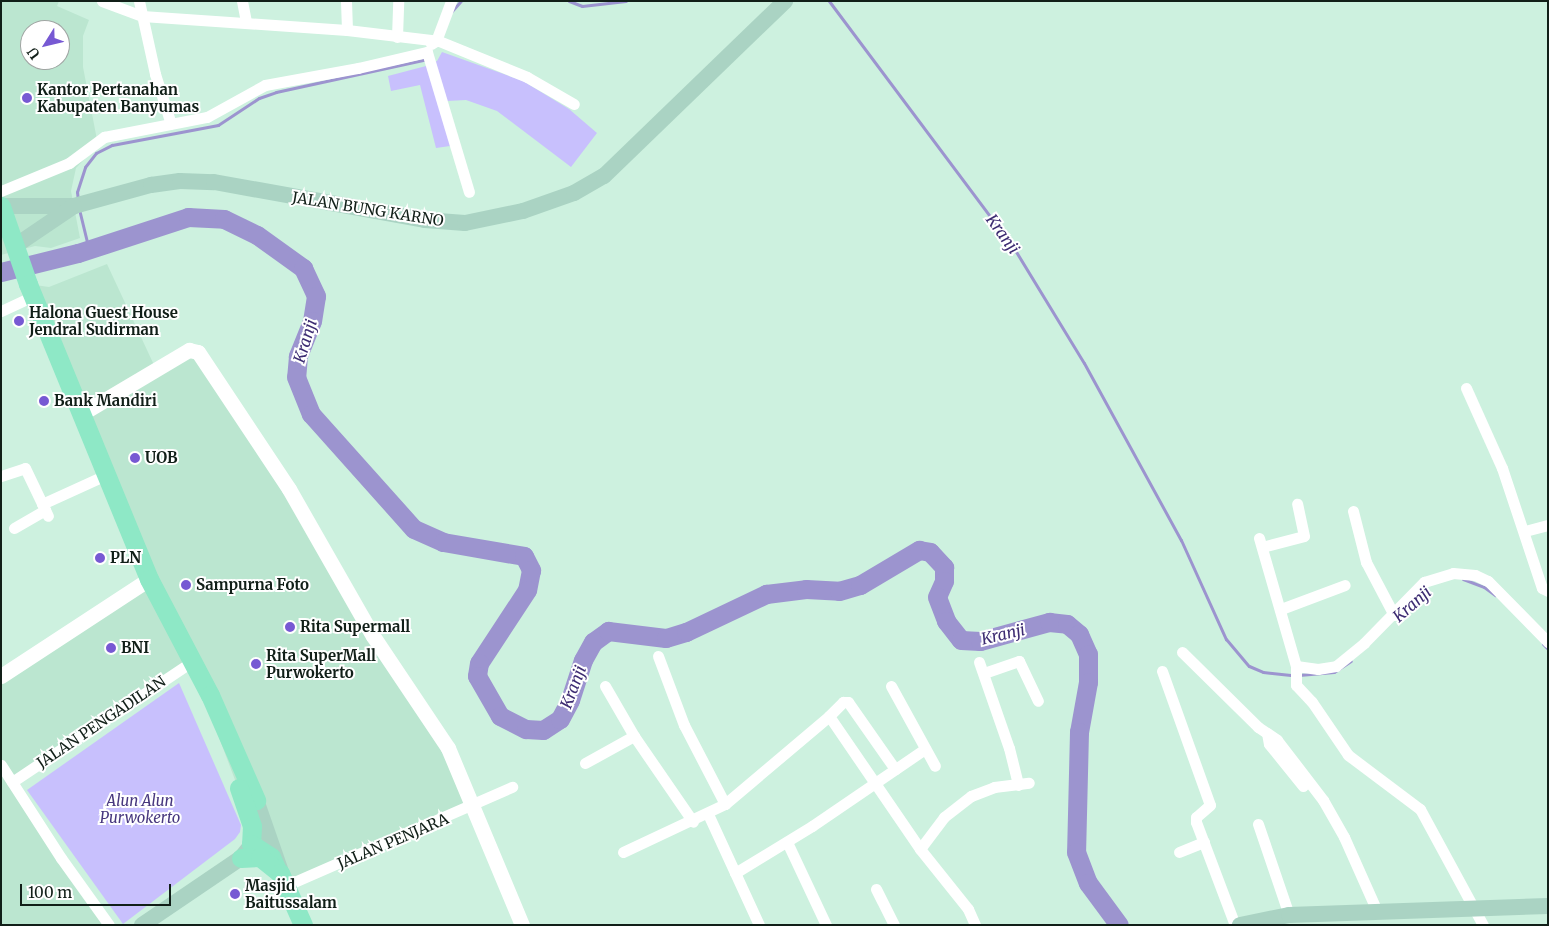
<!DOCTYPE html>
<html>
<head>
<meta charset="utf-8">
<style>
	body { margin:0 }
	#map { position:relative; width:1549px; height:926px; overflow:hidden; background:#cdf1df; font-family:Merriweather,serif }
	div>[style] { position:absolute }
	[style*='--x'] { left:calc(var(--x)*1px); top:calc(var(--y)*1px); width:calc(var(--w)*1px); rotate:calc(var(--a)*1deg) }
	.built>* { inset:0; background:#bbe6d0 }
	.green>* { inset:0; background:#c8c0fd }
	.stream>* { height:3px; margin:-1.5px; padding:0 1.5px; transform-origin:1.5px; border-radius:1.5px; background:#9c94cf }
	.river>* { height:19px; margin:-9.5px; padding:0 9.5px; transform-origin:9.5px; border-radius:9.5px; background:#9c94cf }
	.minor>* { height:11px; margin:-5.5px; padding:0 5.5px; transform-origin:5.5px; border-radius:5.5px; background:#fff }
	.tertiary>* { height:15px; margin:-7.5px; padding:0 7.5px; transform-origin:7.5px; border-radius:7.5px; background:#fff }
	.secondary>* { height:16px; margin:-8px; padding:0 8px; transform-origin:8px; border-radius:8px; background:#aad3c3 }
	.primary>* { height:19px; margin:-9.5px; padding:0 9.5px; transform-origin:9.5px; border-radius:9.5px; background:#8ee8c6 }
	.dots>* { width:14px; height:14px; translate:-50% -50%; box-sizing:border-box; border:2px solid #fff; border-radius:50% }
	span { translate:-50% -50%; white-space:nowrap; text-align:center; line-height:1.15; -webkit-text-stroke:4px #fff; paint-order:stroke }
	.poi-label { font-size:15px; color:#111f18; font-weight:700 }
	.left { translate:0 -50%; text-align:left }
	.street-label { font-size:15px; color:#111f18 }
	.park-label { font-size:15px; color:#47377e; font-style:italic }
	.water-label { font-size:16px; color:#3d2c72; font-style:italic }
	.frame { position:absolute; inset:0; border:2px solid #111f18; pointer-events:none }
	.north { position:absolute; left:20px; top:20px; width:50px; height:50px; box-sizing:border-box; background:#fff; border:1px solid #a0a5a3; border-radius:50%; rotate:234deg; font-size:14px; font-weight:700; line-height:20px; text-align:center; color:#111f18 }
	.north::after { content:''; display:block; margin:auto; width:18px; height:22px; background:#7759d3; clip-path:polygon(50% 0,100% 100%,50% 72%,0 100%) }
	.scale { position:absolute; left:20px; top:884px; width:151px; height:22px; box-sizing:border-box; border:2px solid #111f18; border-top:0; padding-left:6px; font-size:15px; line-height:18px; white-space:nowrap; color:#111f18; -webkit-text-stroke:4px #fff; paint-order:stroke }
</style>
</head>
<body>
<div id="map">
	<div class="built">
		<i style="clip-path:polygon(evenodd,1px 1px,59px 1px,57px 6px,89px 20px,83px 36px,83px 67px,98px 145px,76px 168px,71px 191px,80px 238px,51px 248px,35px 246px,1px 255px,1px 1px,30px 30px,60px 30px,60px 60px,30px 60px,30px 30px)"></i>
		<i style="clip-path:polygon(107px 264px,154px 365px,194px 349px,448px 748px,470px 803px,285px 886px,261px 849px,191px 663px,15px 785px,109px 925px,1px 925px,1px 676px,149px 579px,28px 284px,49px 287px)"></i>
	</div>
	<div class="green">
		<i style="clip-path:polygon(442px 52px,523px 81px,569px 109px,597px 133px,571px 167px,497px 111px,466px 100px,447px 101px,457px 145px,436px 148px,420px 85px,391px 91px,388px 76px,426px 66px,437px 61px)"></i>
		<i style="clip-path:polygon(179px 683px,241px 825px,240px 832px,235px 839px,123px 924px,27px 790px)"></i>
	</div>
	<div class="stream">
		<i style="--x:569;--y:1;--w:14;--a:21"></i>
		<i style="--x:582;--y:6;--w:44;--a:-6.5"></i>
		<i style="--x:829;--y:1;--w:311;--a:53.2"></i>
		<i style="--x:1015;--y:250;--w:132;--a:58.6"></i>
		<i style="--x:1084;--y:363;--w:202;--a:61.3"></i>
		<i style="--x:1181;--y:540;--w:109;--a:65.6"></i>
		<i style="--x:1226;--y:639;--w:35;--a:50"></i>
		<i style="--x:1249;--y:666;--w:15;--a:23"></i>
		<i style="--x:1263;--y:672;--w:30;--a:6"></i>
		<i style="--x:451;--y:12;--w:15;--a:-48"></i>
		<i style="--x:78;--y:201;--w:9;--a:-96"></i>
		<i style="--x:77;--y:192;--w:26;--a:-72"></i>
		<i style="--x:85;--y:167;--w:18;--a:-52"></i>
		<i style="--x:96;--y:153;--w:18;--a:-27"></i>
		<i style="--x:112;--y:145;--w:108;--a:-10.7"></i>
		<i style="--x:218;--y:125;--w:49;--a:-33.4"></i>
		<i style="--x:259;--y:98;--w:18;--a:-19"></i>
		<i style="--x:276;--y:92;--w:155;--a:-12.3"></i>
		<i style="--x:79;--y:209;--w:42;--a:76.3"></i>
		<i style="--x:1463;--y:579;--w:22;--a:21"></i>
		<i style="--x:1484;--y:587;--w:14;--a:36"></i>
		<i style="--x:1543;--y:644;--w:7;--a:45"></i>
		<i style="--x:1299;--y:675;--w:35;--a:-5"></i>
		<i style="--x:1334;--y:672;--w:20;--a:-33"></i>
	</div>
	<div class="river">
		<i style="--x:1;--y:272;--w:79;--a:-13.9"></i>
		<i style="--x:78;--y:253;--w:116;--a:-18.1"></i>
		<i style="--x:188;--y:217;--w:36;--a:3"></i>
		<i style="--x:224;--y:219;--w:37;--a:26"></i>
		<i style="--x:257;--y:235;--w:57;--a:35.7"></i>
		<i style="--x:303;--y:268;--w:31;--a:65"></i>
		<i style="--x:316;--y:296;--w:25;--a:99"></i>
		<i style="--x:312;--y:321;--w:38;--a:112"></i>
		<i style="--x:298;--y:356;--w:21;--a:95"></i>
		<i style="--x:296;--y:377;--w:40;--a:68"></i>
		<i style="--x:311;--y:414;--w:154;--a:48.2"></i>
		<i style="--x:414;--y:529;--w:32;--a:24"></i>
		<i style="--x:443;--y:542;--w:82;--a:9.8"></i>
		<i style="--x:524;--y:556;--w:16;--a:63"></i>
		<i style="--x:531;--y:570;--w:20;--a:101"></i>
		<i style="--x:527;--y:590;--w:87;--a:123.3"></i>
		<i style="--x:479;--y:663;--w:13;--a:99"></i>
		<i style="--x:477;--y:676;--w:46;--a:60.1"></i>
		<i style="--x:500;--y:716;--w:29;--a:27"></i>
		<i style="--x:526;--y:729;--w:17;--a:3"></i>
		<i style="--x:543;--y:730;--w:20;--a:-33"></i>
		<i style="--x:560;--y:719;--w:21;--a:-62"></i>
		<i style="--x:570;--y:700;--w:42;--a:-72"></i>
		<i style="--x:583;--y:660;--w:21;--a:-61"></i>
		<i style="--x:593;--y:642;--w:19;--a:-36"></i>
		<i style="--x:608;--y:631;--w:58;--a:6.9"></i>
		<i style="--x:666;--y:638;--w:21;--a:-17"></i>
		<i style="--x:686;--y:632;--w:89;--a:-25.4"></i>
		<i style="--x:766;--y:594;--w:40;--a:-7.1"></i>
		<i style="--x:806;--y:589;--w:33;--a:3"></i>
		<i style="--x:839;--y:591;--w:22;--a:-16"></i>
		<i style="--x:860;--y:585;--w:69;--a:-30.7"></i>
		<i style="--x:919;--y:550;--w:11;--a:10"></i>
		<i style="--x:930;--y:552;--w:21;--a:47"></i>
		<i style="--x:944;--y:567;--w:14;--a:90"></i>
		<i style="--x:944;--y:581;--w:17;--a:114"></i>
		<i style="--x:937;--y:597;--w:26;--a:69"></i>
		<i style="--x:946;--y:621;--w:24;--a:52"></i>
		<i style="--x:961;--y:640;--w:19;--a:3"></i>
		<i style="--x:980;--y:641;--w:72;--a:-15.4"></i>
		<i style="--x:1049;--y:622;--w:18;--a:6"></i>
		<i style="--x:1067;--y:624;--w:16;--a:40"></i>
		<i style="--x:1079;--y:634;--w:22;--a:66"></i>
		<i style="--x:1088;--y:654;--w:28;--a:90"></i>
		<i style="--x:1088;--y:682;--w:51;--a:100.2"></i>
		<i style="--x:1079;--y:732;--w:120;--a:91.4"></i>
		<i style="--x:1076;--y:852;--w:33;--a:69"></i>
		<i style="--x:1088;--y:883;--w:52;--a:53.6"></i>
	</div>
	<div class="minor">
		<i style="--x:102;--y:1;--w:43;--a:20.6"></i>
		<i style="--x:142;--y:16;--w:205;--a:3.9"></i>
		<i style="--x:347;--y:30;--w:93;--a:6.8"></i>
		<i style="--x:439;--y:41;--w:95;--a:22.2"></i>
		<i style="--x:527;--y:77;--w:54;--a:29.9"></i>
		<i style="--x:139;--y:1;--w:75;--a:77.6"></i>
		<i style="--x:155;--y:74;--w:52;--a:72.3"></i>
		<i style="--x:242;--y:1;--w:21;--a:79"></i>
		<i style="--x:346;--y:1;--w:29;--a:88"></i>
		<i style="--x:397;--y:37;--w:36;--a:-88"></i>
		<i style="--x:431;--y:44;--w:6;--a:-31"></i>
		<i style="--x:436;--y:41;--w:43;--a:-69.4"></i>
		<i style="--x:1;--y:191;--w:74;--a:-22.4"></i>
		<i style="--x:69;--y:163;--w:44;--a:-36.6"></i>
		<i style="--x:104;--y:137;--w:105;--a:-11"></i>
		<i style="--x:207;--y:117;--w:66;--a:-28.9"></i>
		<i style="--x:265;--y:85;--w:95;--a:-10.4"></i>
		<i style="--x:358;--y:68;--w:71;--a:-13.1"></i>
		<i style="--x:427;--y:52;--w:146;--a:73.3"></i>
		<i style="--x:1;--y:311;--w:35;--a:-25"></i>
		<i style="--x:1466;--y:388;--w:88;--a:65.8"></i>
		<i style="--x:1502;--y:468;--w:126;--a:71.6"></i>
		<i style="--x:1542;--y:588;--w:7;--a:27"></i>
		<i style="--x:1;--y:476;--w:25;--a:-18"></i>
		<i style="--x:25;--y:468;--w:53;--a:64.4"></i>
		<i style="--x:42;--y:504;--w:70;--a:-24.4"></i>
		<i style="--x:1353;--y:511;--w:53;--a:75.7"></i>
		<i style="--x:1366;--y:562;--w:60;--a:62.2"></i>
		<i style="--x:14;--y:528;--w:36;--a:-30"></i>
		<i style="--x:1525;--y:531;--w:24;--a:-15"></i>
		<i style="--x:1259;--y:538;--w:133;--a:73.9"></i>
		<i style="--x:1296;--y:666;--w:19;--a:90"></i>
		<i style="--x:1296;--y:685;--w:23;--a:47"></i>
		<i style="--x:1312;--y:702;--w:64;--a:55.8"></i>
		<i style="--x:1348;--y:755;--w:90;--a:36.9"></i>
		<i style="--x:1420;--y:809;--w:132;--a:61.5"></i>
		<i style="--x:1262;--y:547;--w:43;--a:-14.7"></i>
		<i style="--x:1304;--y:536;--w:33;--a:-102"></i>
		<i style="--x:1281;--y:609;--w:68;--a:-20.6"></i>
		<i style="--x:1182;--y:652;--w:107;--a:44.6"></i>
		<i style="--x:1258;--y:727;--w:23;--a:34"></i>
		<i style="--x:1277;--y:740;--w:76;--a:52.5"></i>
		<i style="--x:1323;--y:800;--w:43;--a:60.4"></i>
		<i style="--x:1344;--y:837;--w:81;--a:66"></i>
		<i style="--x:658;--y:656;--w:74;--a:69.4"></i>
		<i style="--x:684;--y:725;--w:89;--a:62.6"></i>
		<i style="--x:979;--y:662;--w:91;--a:70.8"></i>
		<i style="--x:1009;--y:748;--w:38;--a:76"></i>
		<i style="--x:1296;--y:666;--w:22;--a:8"></i>
		<i style="--x:1318;--y:669;--w:18;--a:-9"></i>
		<i style="--x:1336;--y:666;--w:36;--a:-39"></i>
		<i style="--x:1364;--y:643;--w:86;--a:-45.5"></i>
		<i style="--x:1424;--y:582;--w:30;--a:-17"></i>
		<i style="--x:1453;--y:573;--w:22;--a:5"></i>
		<i style="--x:1475;--y:575;--w:14;--a:25"></i>
		<i style="--x:1488;--y:581;--w:86;--a:45.5"></i>
		<i style="--x:1162;--y:671;--w:142;--a:70.3"></i>
		<i style="--x:1210;--y:805;--w:18;--a:139"></i>
		<i style="--x:1196;--y:817;--w:5;--a:90"></i>
		<i style="--x:1196;--y:822;--w:110;--a:69.3"></i>
		<i style="--x:984;--y:673;--w:37;--a:-19"></i>
		<i style="--x:1019;--y:661;--w:44;--a:64.6"></i>
		<i style="--x:605;--y:686;--w:58;--a:59.9"></i>
		<i style="--x:634;--y:736;--w:104;--a:55.5"></i>
		<i style="--x:891;--y:686;--w:91;--a:61.2"></i>
		<i style="--x:829;--y:716;--w:20;--a:-45"></i>
		<i style="--x:843;--y:702;--w:5;--a:0"></i>
		<i style="--x:848;--y:702;--w:82;--a:55"></i>
		<i style="--x:1267;--y:733;--w:11;--a:80"></i>
		<i style="--x:1269;--y:744;--w:54;--a:51"></i>
		<i style="--x:585;--y:763;--w:56;--a:-28.9"></i>
		<i style="--x:1;--y:765;--w:111;--a:57.2"></i>
		<i style="--x:61;--y:858;--w:82;--a:54.4"></i>
		<i style="--x:12;--y:782;--w:214;--a:-33.8"></i>
		<i style="--x:708;--y:814;--w:122;--a:65.3"></i>
		<i style="--x:1258;--y:824;--w:96;--a:71.2"></i>
		<i style="--x:787;--y:842;--w:92;--a:64.8"></i>
		<i style="--x:920;--y:849;--w:40;--a:-53"></i>
		<i style="--x:944;--y:817;--w:34;--a:-38"></i>
		<i style="--x:971;--y:796;--w:25;--a:-21"></i>
		<i style="--x:994;--y:787;--w:35;--a:-7"></i>
		<i style="--x:623;--y:852;--w:113;--a:-25.2"></i>
		<i style="--x:725;--y:804;--w:136;--a:-40.2"></i>
		<i style="--x:829;--y:716;--w:161;--a:55.6"></i>
		<i style="--x:920;--y:849;--w:77;--a:51.3"></i>
		<i style="--x:968;--y:909;--w:17;--a:66"></i>
		<i style="--x:1179;--y:852;--w:27;--a:-22"></i>
		<i style="--x:735;--y:873;--w:90;--a:-31.4"></i>
		<i style="--x:812;--y:826;--w:137;--a:-34.3"></i>
		<i style="--x:285;--y:886;--w:248;--a:-23.6"></i>
		<i style="--x:876;--y:889;--w:40;--a:63.4"></i>
	</div>
	<div class="tertiary">
		<i style="--x:81;--y:414;--w:126;--a:-30.7"></i>
		<i style="--x:189;--y:350;--w:9;--a:13"></i>
		<i style="--x:198;--y:352;--w:164;--a:56.4"></i>
		<i style="--x:289;--y:489;--w:169;--a:60.3"></i>
		<i style="--x:373;--y:636;--w:135;--a:56.2"></i>
		<i style="--x:448;--y:748;--w:192;--a:67.3"></i>
		<i style="--x:1;--y:676;--w:177;--a:-33.2"></i>
	</div>
	<div class="secondary">
		<i style="--x:1;--y:206;--w:73;--a:0"></i>
		<i style="--x:74;--y:206;--w:80;--a:-15.3"></i>
		<i style="--x:151;--y:185;--w:29;--a:-8"></i>
		<i style="--x:180;--y:181;--w:34;--a:2"></i>
		<i style="--x:214;--y:182;--w:214;--a:10.2"></i>
		<i style="--x:425;--y:220;--w:40;--a:4.3"></i>
		<i style="--x:465;--y:223;--w:59;--a:-11.7"></i>
		<i style="--x:523;--y:211;--w:54;--a:-19.4"></i>
		<i style="--x:574;--y:193;--w:34;--a:-30"></i>
		<i style="--x:604;--y:176;--w:252;--a:-44"></i>
		<i style="--x:15;--y:246;--w:71;--a:-34.1"></i>
		<i style="--x:256;--y:800;--w:73;--a:70.8"></i>
		<i style="--x:142;--y:925;--w:120;--a:-34.1"></i>
		<i style="--x:241;--y:858;--w:13;--a:-51"></i>
		<i style="--x:1240;--y:925;--w:50;--a:-11.5"></i>
		<i style="--x:1289;--y:915;--w:259;--a:-2"></i>
	</div>
	<div class="primary">
		<i style="--x:1;--y:206;--w:83;--a:70.9"></i>
		<i style="--x:28;--y:284;--w:319;--a:67.7"></i>
		<i style="--x:149;--y:579;--w:131;--a:62.3"></i>
		<i style="--x:210;--y:695;--w:115;--a:66.3"></i>
		<i style="--x:239;--y:788;--w:40;--a:71.1"></i>
		<i style="--x:252;--y:826;--w:18;--a:93"></i>
		<i style="--x:251;--y:844;--w:24;--a:33"></i>
		<i style="--x:271;--y:857;--w:14;--a:65"></i>
		<i style="--x:241;--y:858;--w:19;--a:-3"></i>
		<i style="--x:260;--y:857;--w:26;--a:39"></i>
		<i style="--x:280;--y:873;--w:57;--a:66.1"></i>
	</div>
	<div class="dots">
		<i style="left:27px;top:98px;background:#7759d3"></i>
		<i style="left:19px;top:321px;background:#7759d3"></i>
		<i style="left:44px;top:401px;background:#7759d3"></i>
		<i style="left:135px;top:458px;background:#7759d3"></i>
		<i style="left:100px;top:558px;background:#7759d3"></i>
		<i style="left:186px;top:585px;background:#7759d3"></i>
		<i style="left:290px;top:627px;background:#7759d3"></i>
		<i style="left:111px;top:648px;background:#7759d3"></i>
		<i style="left:256px;top:664px;background:#7759d3"></i>
		<i style="left:235px;top:894px;background:#7759d3"></i>
	</div>
	<div class="poi-label">
		<span class="left" style="left:37px;top:98px">Kantor Pertanahan<br>Kabupaten Banyumas</span>
		<span class="left" style="left:29px;top:321px">Halona Guest House<br>Jendral Sudirman</span>
		<span class="left" style="left:54px;top:401px">Bank Mandiri</span>
		<span class="left" style="left:145px;top:458px">UOB</span>
		<span class="left" style="left:110px;top:558px">PLN</span>
		<span class="left" style="left:196px;top:585px">Sampurna Foto</span>
		<span class="left" style="left:300px;top:627px">Rita Supermall</span>
		<span class="left" style="left:121px;top:648px">BNI</span>
		<span class="left" style="left:266px;top:664px">Rita SuperMall<br>Purwokerto</span>
		<span class="left" style="left:245px;top:894px">Masjid<br>Baitussalam</span>
	</div>
	<div class="street-label">
		<span style="left:368px;top:209px;rotate:9deg">JALAN BUNG KARNO</span>
		<span style="left:101px;top:722px;rotate:-34deg">JALAN PENGADILAN</span>
		<span style="left:393px;top:841px;rotate:-23deg">JALAN PENJARA</span>
	</div>
	<div class="park-label">
		<span style="left:140px;top:809px">Alun Alun<br>Purwokerto</span>
	</div>
	<div class="water-label">
		<span style="left:1003px;top:234px;rotate:54deg">Kranji</span>
		<span style="left:305px;top:341px;rotate:-73deg">Kranji</span>
		<span style="left:1412px;top:604px;rotate:-41deg">Kranji</span>
		<span style="left:1003px;top:634px;rotate:-13deg">Kranji</span>
		<span style="left:573px;top:687px;rotate:-69deg">Kranji</span>
	</div>
	<div class="frame"></div>
	<div class="north">U</div>
	<div class="scale">100 m</div>
</div>
</body>
</html>
